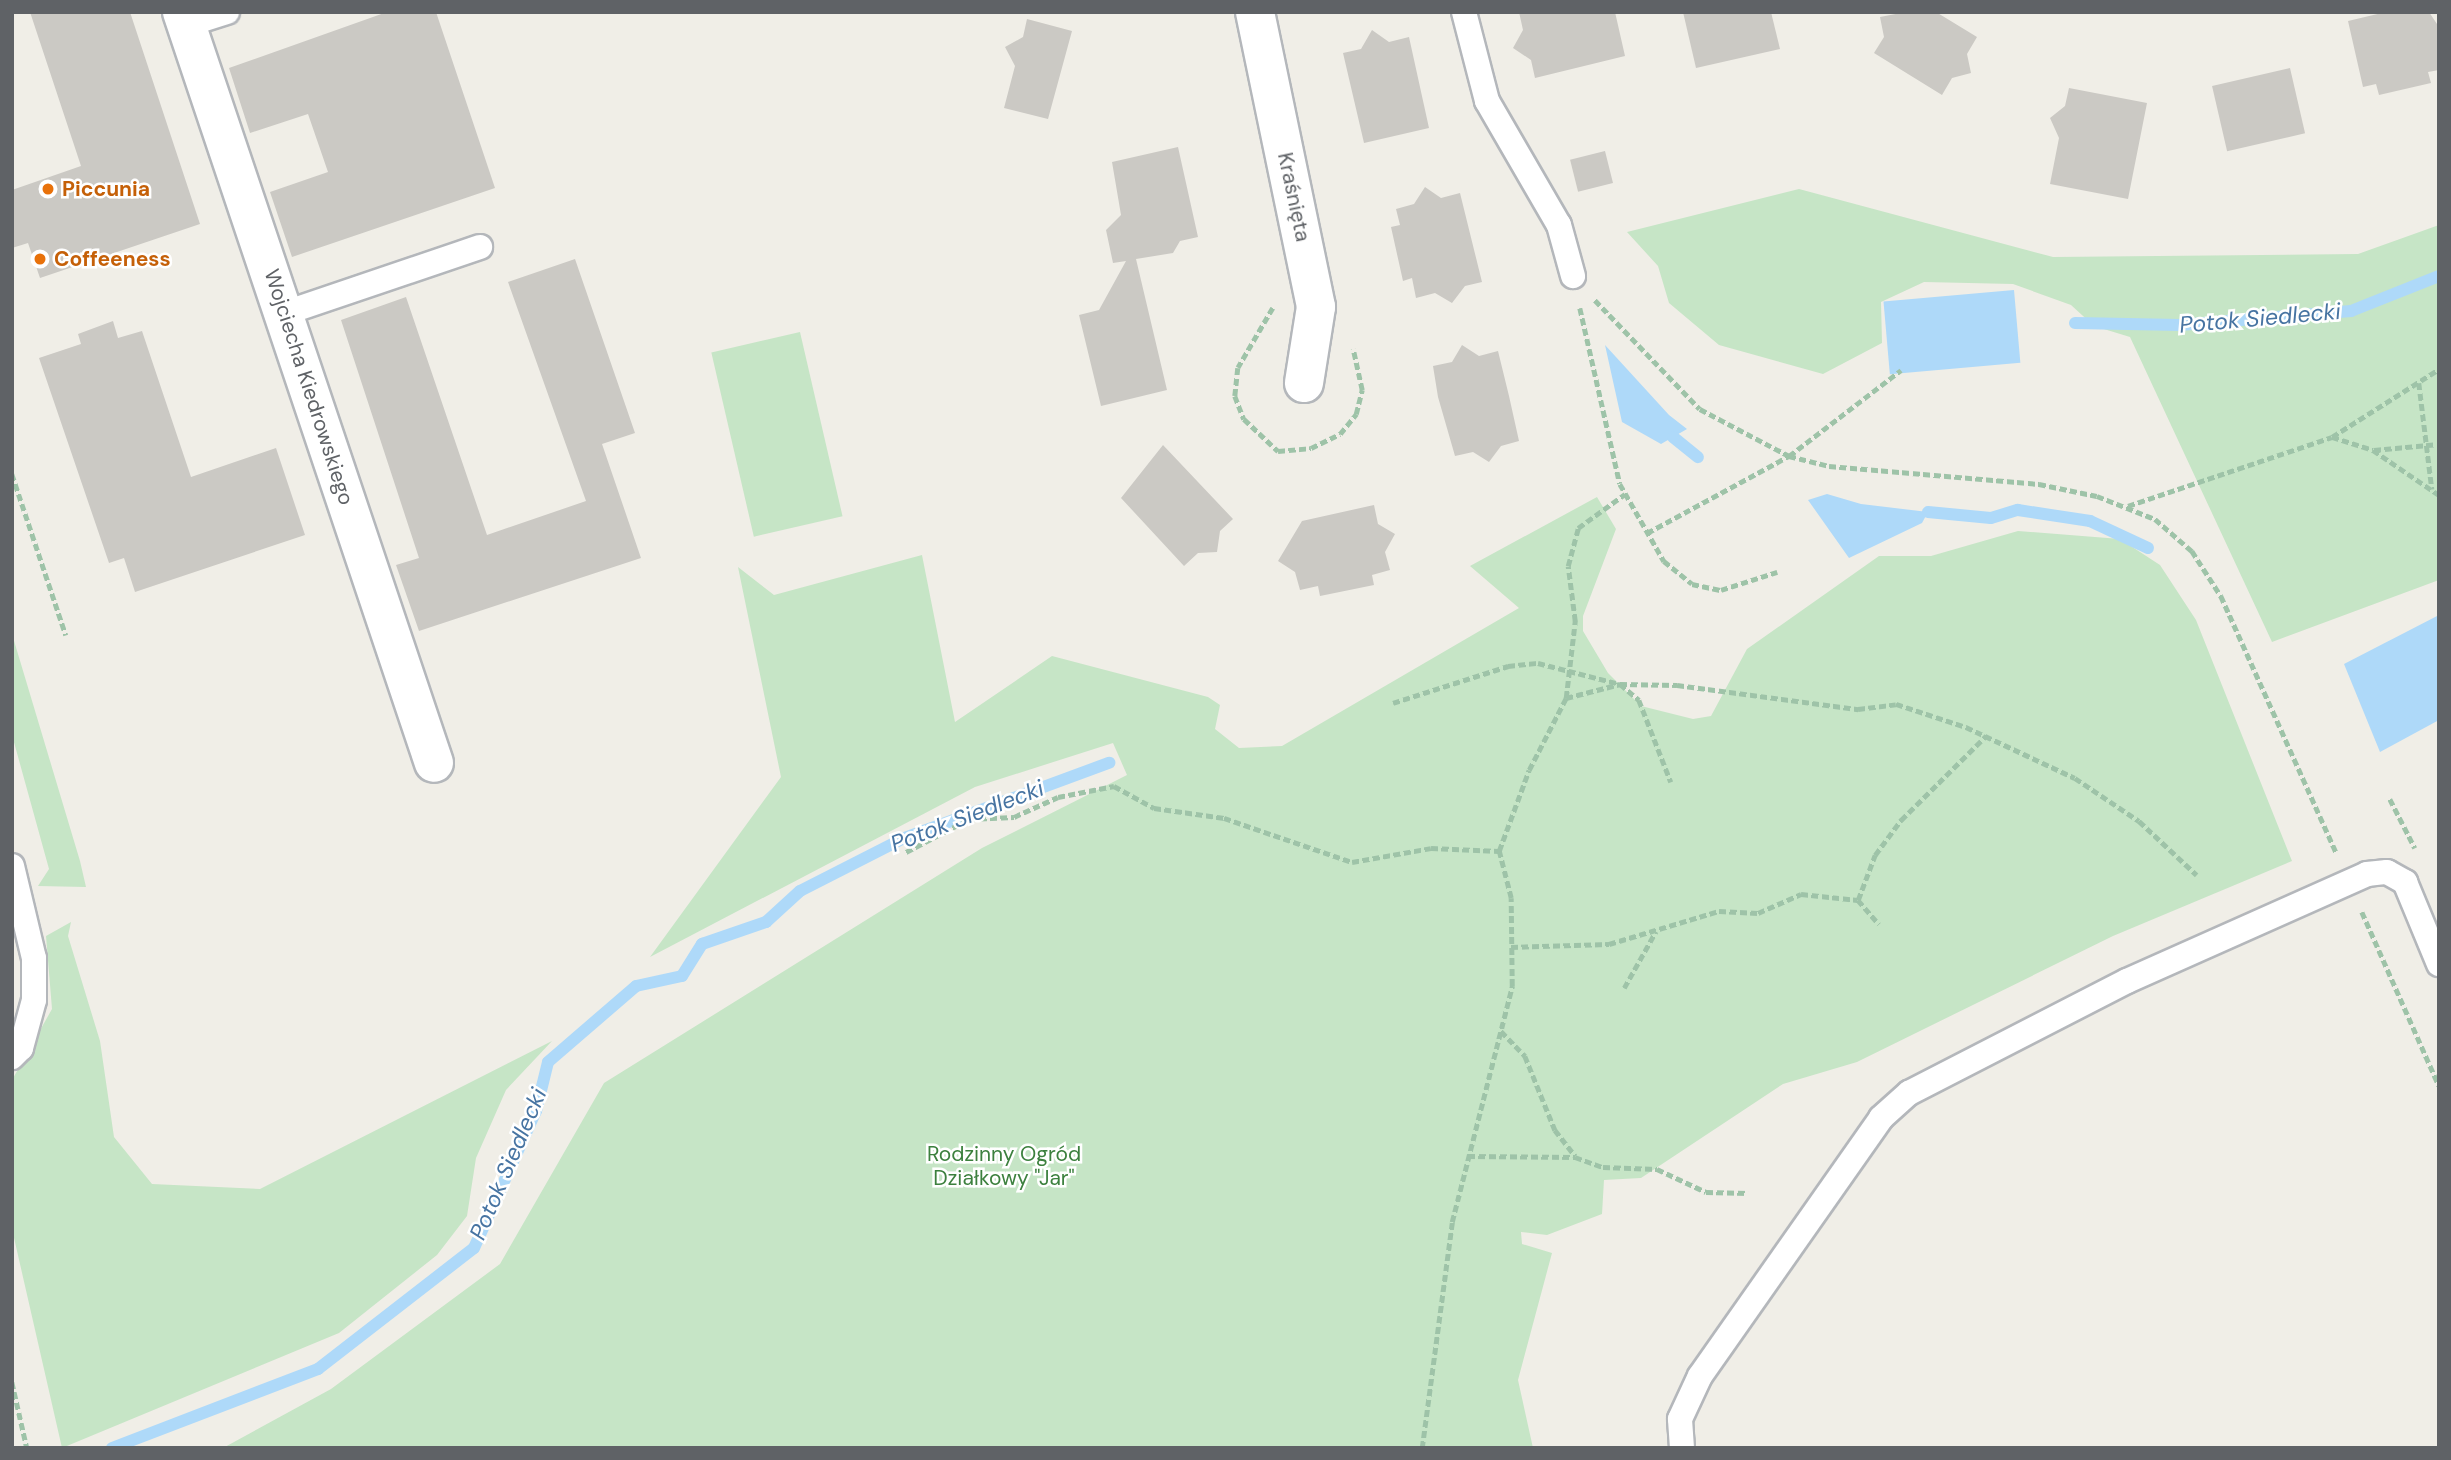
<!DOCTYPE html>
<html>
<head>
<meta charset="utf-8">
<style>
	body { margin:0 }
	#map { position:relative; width:2451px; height:1460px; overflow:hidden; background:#f0eee7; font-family:"DM Sans",sans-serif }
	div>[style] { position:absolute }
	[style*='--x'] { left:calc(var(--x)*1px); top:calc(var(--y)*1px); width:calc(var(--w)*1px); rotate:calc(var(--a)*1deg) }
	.green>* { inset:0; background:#c6e5c6; transform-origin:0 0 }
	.water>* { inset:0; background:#aed9f9; transform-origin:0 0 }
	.stream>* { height:12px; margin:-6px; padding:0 6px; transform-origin:6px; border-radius:6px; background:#aed9f9 }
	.building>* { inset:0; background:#cbc9c4; transform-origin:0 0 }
	.path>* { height:4.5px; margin-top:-2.25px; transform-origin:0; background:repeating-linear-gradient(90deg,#9ec3a8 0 7px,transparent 0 10.5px) }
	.roads { filter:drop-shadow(2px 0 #b4b7bb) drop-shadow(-2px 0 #b4b7bb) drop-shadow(0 2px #b4b7bb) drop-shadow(0 -2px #b4b7bb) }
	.service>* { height:24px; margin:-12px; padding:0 12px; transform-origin:12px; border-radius:12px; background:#fff }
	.minor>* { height:38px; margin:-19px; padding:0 19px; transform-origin:19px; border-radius:19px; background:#fff }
	.dots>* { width:19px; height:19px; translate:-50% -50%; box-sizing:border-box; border:4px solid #fff; border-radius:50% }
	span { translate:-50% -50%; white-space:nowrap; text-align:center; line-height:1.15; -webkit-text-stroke:5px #fff; paint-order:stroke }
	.food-label { font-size:21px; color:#c56008; font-weight:700 }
	.left { translate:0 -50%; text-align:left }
	.street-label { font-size:21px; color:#5f6266 }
	.park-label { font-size:21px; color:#3c803e }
	.water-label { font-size:23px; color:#4774a2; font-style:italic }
	.frame { position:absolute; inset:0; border:14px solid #5f6266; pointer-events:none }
</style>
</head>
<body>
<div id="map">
	<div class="green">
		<i style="clip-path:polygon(1799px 189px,2053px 257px,2358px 254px,2439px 225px,2439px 580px,2272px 642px,2130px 337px,2094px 326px,2071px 305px,2013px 284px,1924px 282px,1881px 302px,1882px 343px,1823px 374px,1719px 345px,1669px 303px,1658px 266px,1627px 232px)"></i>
		<i style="left:800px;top:332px;width:189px;height:91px;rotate:77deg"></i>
		<i style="clip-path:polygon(1597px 497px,1616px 529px,1583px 616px,1583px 631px,1608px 673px,1641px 706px,1693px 719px,1711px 716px,1747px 649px,1879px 556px,1931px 556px,2018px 531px,2120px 539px,2160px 565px,2196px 620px,2292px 861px,2113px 936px,1857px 1062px,1783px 1084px,1641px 1178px,1604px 1180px,1602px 1214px,1547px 1235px,1521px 1232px,1522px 1244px,1552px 1253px,1518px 1380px,1533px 1448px,223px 1448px,331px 1389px,500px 1264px,604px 1083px,982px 848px,1127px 775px,1113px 743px,975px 787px,650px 957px,781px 777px,738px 567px,774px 595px,922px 555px,955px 722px,1052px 656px,1208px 697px,1220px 705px,1215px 729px,1239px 748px,1282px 746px,1519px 608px,1470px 566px)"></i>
		<i style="clip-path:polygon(12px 634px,80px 861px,86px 887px,38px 886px,49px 869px,12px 735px)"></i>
		<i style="clip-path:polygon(71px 922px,68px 936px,100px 1041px,114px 1137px,152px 1184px,260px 1189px,552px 1041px,506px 1090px,476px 1158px,467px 1216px,437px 1255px,339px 1333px,62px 1448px,12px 1229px,12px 1080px,52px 1009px,46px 936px)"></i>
	</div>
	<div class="water">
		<i style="left:2014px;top:290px;width:73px;height:131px;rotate:85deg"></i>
		<i style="clip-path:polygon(1605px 345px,1669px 415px,1687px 429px,1661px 444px,1622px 422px)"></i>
		<i style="clip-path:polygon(1827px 494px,1861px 504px,1928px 512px,1922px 523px,1849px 558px,1808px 500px)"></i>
		<i style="clip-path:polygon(2439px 615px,2439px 720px,2380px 752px,2344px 664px)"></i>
	</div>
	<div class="stream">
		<i style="--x:2075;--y:323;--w:105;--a:1.1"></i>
		<i style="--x:2180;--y:325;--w:172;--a:-4.7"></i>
		<i style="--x:2351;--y:311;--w:95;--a:-21.7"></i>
		<i style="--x:1673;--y:437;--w:32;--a:39"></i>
		<i style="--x:1928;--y:512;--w:63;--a:5.4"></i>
		<i style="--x:1991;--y:518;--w:28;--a:-17"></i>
		<i style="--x:2018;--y:510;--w:73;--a:8.7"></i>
		<i style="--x:2090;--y:521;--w:64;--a:25"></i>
		<i style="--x:112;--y:1448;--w:221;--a:-21"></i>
		<i style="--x:318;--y:1369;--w:197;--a:-37.8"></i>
		<i style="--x:474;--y:1248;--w:150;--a:-65.7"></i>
		<i style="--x:536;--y:1111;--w:50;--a:-76.2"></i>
		<i style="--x:548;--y:1062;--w:116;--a:-40.8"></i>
		<i style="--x:636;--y:986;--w:47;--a:-12.3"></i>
		<i style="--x:682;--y:976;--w:38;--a:-58"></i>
		<i style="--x:702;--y:944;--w:68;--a:-19"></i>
		<i style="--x:766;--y:922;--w:46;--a:-42.4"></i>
		<i style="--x:800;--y:891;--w:114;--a:-27"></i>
		<i style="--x:902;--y:839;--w:221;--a:-20.2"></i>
	</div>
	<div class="building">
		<i style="clip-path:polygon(30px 12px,130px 12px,200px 224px,40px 278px,28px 243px,12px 248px,12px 190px,81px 166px)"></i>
		<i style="clip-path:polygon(387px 12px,436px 12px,495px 188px,292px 257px,270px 192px,328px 172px,308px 114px,250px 133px,229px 68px)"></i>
		<i style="clip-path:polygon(1519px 12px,1615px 12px,1625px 56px,1535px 78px,1531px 60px,1513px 48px,1523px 30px)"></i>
		<i style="clip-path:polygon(1683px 12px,1771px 12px,1780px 49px,1696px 68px)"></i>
		<i style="clip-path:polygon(1906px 12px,1936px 12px,1977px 37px,1967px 54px,1971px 73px,1952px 78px,1942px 95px,1874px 53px,1884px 37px,1880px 17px)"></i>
		<i style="clip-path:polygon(2386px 12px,2429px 12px,2439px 27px,2439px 70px,2428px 72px,2431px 83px,2379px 95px,2376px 84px,2363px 87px,2348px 21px)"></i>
		<i style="clip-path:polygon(1027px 19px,1072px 31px,1048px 119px,1004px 108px,1015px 66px,1005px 47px,1023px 37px)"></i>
		<i style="clip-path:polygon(1372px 30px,1389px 42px,1409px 37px,1429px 128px,1364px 143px,1343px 53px,1361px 49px)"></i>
		<i style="left:2290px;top:68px;width:67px;height:80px;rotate:77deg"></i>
		<i style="clip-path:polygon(2069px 88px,2147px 103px,2128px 199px,2050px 184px,2059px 138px,2050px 118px,2065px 106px)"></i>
		<i style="clip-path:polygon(1178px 147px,1198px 237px,1180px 241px,1173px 253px,1136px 259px,1167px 390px,1101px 406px,1079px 315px,1099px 310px,1126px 261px,1113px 263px,1106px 230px,1121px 215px,1112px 162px)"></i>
		<i style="left:1605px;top:151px;width:33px;height:36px;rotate:76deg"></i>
		<i style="clip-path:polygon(1425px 187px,1441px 198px,1460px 193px,1482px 282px,1465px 286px,1452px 303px,1435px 293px,1416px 298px,1412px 278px,1403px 281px,1391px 227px,1400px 225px,1396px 209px,1414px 204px)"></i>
		<i style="clip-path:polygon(575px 259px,635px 433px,602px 444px,641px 558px,419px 631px,396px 565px,419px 558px,341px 320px,406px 297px,487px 535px,586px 501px,508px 282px)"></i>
		<i style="clip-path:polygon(113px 321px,118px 338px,142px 331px,191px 477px,276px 448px,305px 535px,135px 592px,124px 558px,109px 563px,39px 358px,81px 344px,78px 334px)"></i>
		<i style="clip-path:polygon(1462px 345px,1479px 356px,1498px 351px,1509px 396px,1519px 441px,1501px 446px,1489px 462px,1473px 452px,1455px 456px,1438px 397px,1433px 366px,1452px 362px)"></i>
		<i style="clip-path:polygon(1163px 445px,1233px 519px,1220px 531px,1217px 552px,1198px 553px,1184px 566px,1121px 498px)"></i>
		<i style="clip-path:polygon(1374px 505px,1378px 524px,1395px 534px,1385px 552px,1390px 570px,1372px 575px,1374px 585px,1320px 596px,1318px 586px,1300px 590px,1295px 572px,1278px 561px,1302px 521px)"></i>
	</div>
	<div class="path">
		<i style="--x:1595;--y:300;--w:151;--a:46.1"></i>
		<i style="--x:1700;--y:409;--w:101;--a:27.8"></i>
		<i style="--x:1789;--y:456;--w:41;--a:14"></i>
		<i style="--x:1829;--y:466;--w:211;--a:4.9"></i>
		<i style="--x:2039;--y:484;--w:59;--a:11.7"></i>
		<i style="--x:2097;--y:496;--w:62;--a:21.6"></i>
		<i style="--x:2155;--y:519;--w:49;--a:40.9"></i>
		<i style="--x:2192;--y:551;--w:54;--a:57.2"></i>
		<i style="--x:2221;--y:596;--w:281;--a:65.8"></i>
		<i style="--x:1273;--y:308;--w:69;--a:120.3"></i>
		<i style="--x:1238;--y:368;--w:28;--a:96"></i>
		<i style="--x:1235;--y:396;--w:25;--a:69"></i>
		<i style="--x:1244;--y:419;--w:47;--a:43.3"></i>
		<i style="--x:1278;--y:451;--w:33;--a:-5"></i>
		<i style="--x:1311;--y:448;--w:32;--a:-26"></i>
		<i style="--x:1340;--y:434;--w:26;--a:-51"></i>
		<i style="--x:1356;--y:414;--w:25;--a:-76"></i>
		<i style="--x:1362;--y:390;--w:42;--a:-102.4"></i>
		<i style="--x:1580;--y:308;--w:180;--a:77.2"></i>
		<i style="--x:1620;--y:484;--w:89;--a:60.3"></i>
		<i style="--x:1664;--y:561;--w:36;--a:39"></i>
		<i style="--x:1692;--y:584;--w:30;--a:12"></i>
		<i style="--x:1721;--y:590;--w:59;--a:-17.8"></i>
		<i style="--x:2419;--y:383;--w:107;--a:83"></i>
		<i style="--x:2332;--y:437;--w:43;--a:17.6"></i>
		<i style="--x:2373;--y:450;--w:80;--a:34.3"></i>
		<i style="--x:2374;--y:450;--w:65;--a:-5.3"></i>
		<i style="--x:12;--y:474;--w:170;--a:71.5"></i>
		<i style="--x:2128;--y:506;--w:215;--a:-18.7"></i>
		<i style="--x:2332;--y:437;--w:127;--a:-32.4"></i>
		<i style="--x:1647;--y:533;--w:162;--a:-28.5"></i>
		<i style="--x:1789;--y:456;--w:141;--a:-37.5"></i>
		<i style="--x:1566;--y:698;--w:56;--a:-14.5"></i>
		<i style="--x:1620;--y:684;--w:25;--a:40"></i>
		<i style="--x:1639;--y:700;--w:88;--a:68.7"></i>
		<i style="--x:1393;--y:703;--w:121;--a:-17.8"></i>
		<i style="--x:1508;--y:666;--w:30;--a:-6"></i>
		<i style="--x:1538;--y:663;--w:85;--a:14.4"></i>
		<i style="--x:1620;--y:684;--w:57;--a:1"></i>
		<i style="--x:1677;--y:685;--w:183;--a:7.6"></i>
		<i style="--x:1858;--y:709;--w:38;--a:-7"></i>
		<i style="--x:1896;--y:704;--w:74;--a:18.2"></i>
		<i style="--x:1966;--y:727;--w:120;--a:25.1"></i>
		<i style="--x:2075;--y:778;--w:77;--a:33.9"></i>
		<i style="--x:2139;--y:821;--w:79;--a:43"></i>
		<i style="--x:2390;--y:799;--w:55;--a:63"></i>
		<i style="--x:906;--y:852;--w:71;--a:-27.6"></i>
		<i style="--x:969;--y:819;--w:45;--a:-2.5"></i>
		<i style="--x:1014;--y:817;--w:48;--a:-24.4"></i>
		<i style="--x:1058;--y:797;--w:57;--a:-11.1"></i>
		<i style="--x:1114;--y:786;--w:46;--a:28.8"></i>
		<i style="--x:1154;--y:808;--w:71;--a:8.1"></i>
		<i style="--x:1224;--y:818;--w:135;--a:19"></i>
		<i style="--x:1352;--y:862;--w:80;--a:-10"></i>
		<i style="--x:1431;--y:848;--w:68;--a:2.5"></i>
		<i style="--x:1858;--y:900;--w:48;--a:-69.3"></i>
		<i style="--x:1875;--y:855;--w:44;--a:-53.4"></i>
		<i style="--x:1901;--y:820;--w:120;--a:-44.7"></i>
		<i style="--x:2362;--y:912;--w:190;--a:66.1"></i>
		<i style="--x:1511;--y:947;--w:98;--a:-1.8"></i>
		<i style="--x:1609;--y:944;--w:115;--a:-16.7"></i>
		<i style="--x:1719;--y:911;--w:39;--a:3"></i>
		<i style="--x:1758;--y:913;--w:47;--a:-23.8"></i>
		<i style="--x:1801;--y:894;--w:57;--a:6"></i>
		<i style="--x:1858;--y:900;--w:32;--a:49"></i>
		<i style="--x:1624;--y:988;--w:65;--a:-60.7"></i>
		<i style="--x:1501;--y:1031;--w:35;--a:46"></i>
		<i style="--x:1525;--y:1056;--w:80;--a:67.9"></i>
		<i style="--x:1555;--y:1130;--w:33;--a:52"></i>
		<i style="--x:1468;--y:1156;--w:107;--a:0.5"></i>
		<i style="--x:1575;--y:1157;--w:30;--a:20"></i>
		<i style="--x:1603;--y:1167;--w:54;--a:2.1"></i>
		<i style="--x:1657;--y:1169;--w:54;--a:25.1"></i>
		<i style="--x:1706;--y:1192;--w:42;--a:1.4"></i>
		<i style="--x:12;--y:1382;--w:68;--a:77.2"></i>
		<i style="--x:1422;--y:1448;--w:228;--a:-82.4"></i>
		<i style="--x:1452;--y:1222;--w:244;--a:-75.7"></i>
		<i style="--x:1512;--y:986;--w:88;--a:-90.7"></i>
		<i style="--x:1511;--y:898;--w:49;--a:-104.3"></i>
		<i style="--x:1499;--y:851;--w:86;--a:-69.7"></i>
		<i style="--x:1529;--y:770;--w:81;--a:-62.8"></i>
		<i style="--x:1566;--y:698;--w:78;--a:-83.3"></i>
		<i style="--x:1575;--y:621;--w:55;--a:-97.3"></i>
		<i style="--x:1568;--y:566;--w:39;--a:-75"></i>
		<i style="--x:1578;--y:528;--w:58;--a:-35.9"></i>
	</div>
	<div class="roads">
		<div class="service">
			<i style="--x:1464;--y:12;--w:92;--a:75.5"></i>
			<i style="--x:1487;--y:101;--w:143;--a:59.9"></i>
			<i style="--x:1559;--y:225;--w:53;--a:74.6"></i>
			<i style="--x:186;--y:25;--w:43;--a:-17.6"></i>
			<i style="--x:285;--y:313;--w:206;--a:-18.7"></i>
			<i style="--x:12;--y:866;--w:95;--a:76.6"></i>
			<i style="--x:34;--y:958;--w:42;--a:90"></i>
			<i style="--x:34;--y:1000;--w:50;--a:105.2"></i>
			<i style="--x:21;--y:1048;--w:13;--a:135"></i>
			<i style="--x:1682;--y:1448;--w:29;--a:-94"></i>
			<i style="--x:1680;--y:1419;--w:47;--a:-65.1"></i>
			<i style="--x:1700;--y:1376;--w:315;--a:-54.9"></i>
			<i style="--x:1881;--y:1118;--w:38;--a:-42"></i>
			<i style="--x:1909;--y:1093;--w:245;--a:-27.2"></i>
			<i style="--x:2127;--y:981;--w:263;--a:-24"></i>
			<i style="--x:2367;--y:874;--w:20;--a:-6"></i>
			<i style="--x:2387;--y:872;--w:21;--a:29"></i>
			<i style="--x:2405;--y:882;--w:89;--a:67.5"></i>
		</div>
		<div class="minor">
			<i style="--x:182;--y:12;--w:792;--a:71.45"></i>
			<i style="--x:1255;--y:12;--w:301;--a:78.3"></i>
			<i style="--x:1316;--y:307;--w:77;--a:99"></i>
		</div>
	</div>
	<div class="dots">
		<i style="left:48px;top:189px;background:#e8710a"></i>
		<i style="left:40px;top:259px;background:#e8710a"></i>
	</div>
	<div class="food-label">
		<span class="left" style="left:62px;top:189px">Piccunia</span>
		<span class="left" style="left:54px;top:259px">Coffeeness</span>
	</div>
	<div class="street-label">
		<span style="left:1294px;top:197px;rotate:78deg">Kraśnięta</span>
		<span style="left:309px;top:387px;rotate:72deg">Wojciecha Kiedrowskiego</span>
	</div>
	<div class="park-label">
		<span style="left:1004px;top:1166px">Rodzinny Ogród<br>Działkowy "Jar"</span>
	</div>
	<div class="water-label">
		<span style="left:2260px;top:318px;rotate:-5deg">Potok Siedlecki</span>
		<span style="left:967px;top:816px;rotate:-21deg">Potok Siedlecki</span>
		<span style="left:508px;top:1164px;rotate:-67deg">Potok Siedlecki</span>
	</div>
	<div class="frame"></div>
</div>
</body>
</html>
